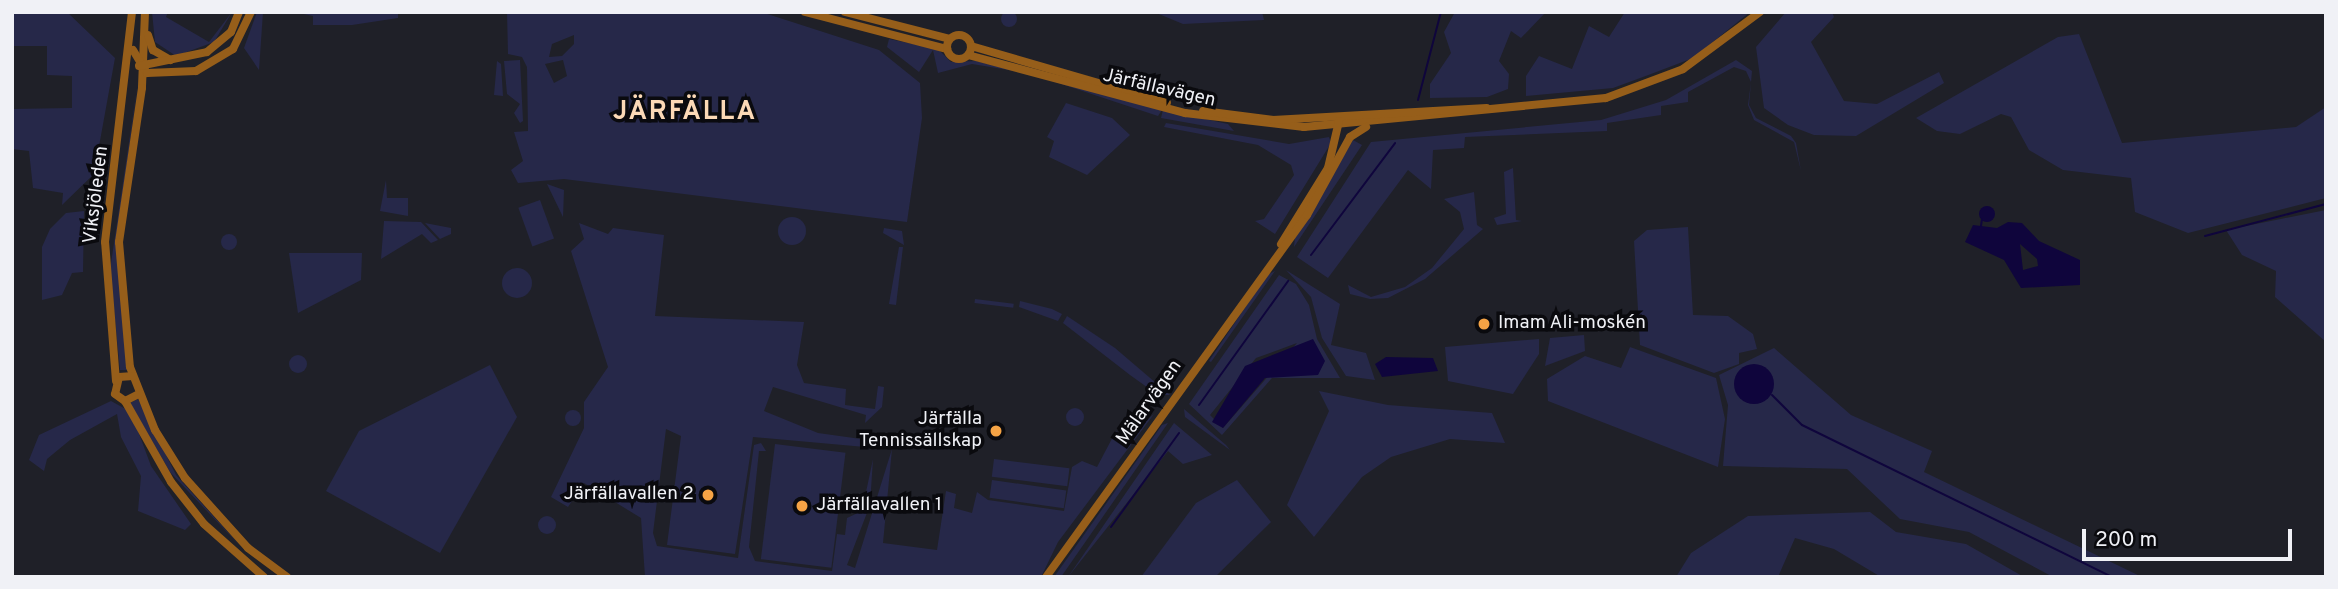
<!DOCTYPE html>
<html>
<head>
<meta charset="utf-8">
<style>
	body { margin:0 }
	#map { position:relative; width:2338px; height:589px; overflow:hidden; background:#1f2028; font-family:Overpass,sans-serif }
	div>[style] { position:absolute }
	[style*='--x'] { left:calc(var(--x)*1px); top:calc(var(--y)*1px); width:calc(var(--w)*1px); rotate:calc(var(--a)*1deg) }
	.green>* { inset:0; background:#262849; transform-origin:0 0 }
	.round { border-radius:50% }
	.water>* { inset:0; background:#0f053c }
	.stream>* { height:2px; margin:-1px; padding:0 1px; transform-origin:1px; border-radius:1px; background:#0f053c }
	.secondary>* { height:8px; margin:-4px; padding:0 4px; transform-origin:4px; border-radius:4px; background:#965e1a }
	.secondary>.ring { margin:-4px; padding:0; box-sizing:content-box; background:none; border:8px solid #965e1a; border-radius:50% }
	.dots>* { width:19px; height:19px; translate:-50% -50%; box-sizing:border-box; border:4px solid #0a0a0e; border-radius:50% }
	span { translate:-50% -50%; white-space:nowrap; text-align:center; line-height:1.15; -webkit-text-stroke:7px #0a0a0e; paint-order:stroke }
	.street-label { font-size:19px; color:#f0f1f6 }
	.poi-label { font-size:19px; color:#f0f1f6 }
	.left { translate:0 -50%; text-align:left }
	.right { translate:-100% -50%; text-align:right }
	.district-label { font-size:26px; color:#fcd9b6; font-weight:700; letter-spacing:2px }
	.frame { position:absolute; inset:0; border:14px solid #f0f1f6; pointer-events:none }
	.scale { position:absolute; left:2082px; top:529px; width:210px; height:32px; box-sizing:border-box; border:4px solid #f0f1f6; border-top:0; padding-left:9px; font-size:21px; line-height:24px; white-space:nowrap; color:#f0f1f6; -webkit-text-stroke:5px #0a0a0e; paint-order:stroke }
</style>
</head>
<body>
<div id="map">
	<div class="green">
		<i class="round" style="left:1001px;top:11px;width:16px;height:16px"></i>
		<i style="clip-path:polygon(12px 12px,67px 12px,115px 58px,94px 174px,62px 205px,63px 193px,33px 188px,29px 151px,12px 149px,12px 109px,72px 108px,72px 76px,47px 75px,47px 46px,12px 46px)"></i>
		<i style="clip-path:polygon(152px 12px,168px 12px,166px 17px,209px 42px,232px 12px,214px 42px,176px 56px,155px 42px)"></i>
		<i style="clip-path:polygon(257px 12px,263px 12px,259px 70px,244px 48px)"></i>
		<i style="clip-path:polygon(398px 12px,398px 18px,352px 25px,313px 25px,313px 16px,299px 13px)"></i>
		<i style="clip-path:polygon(evenodd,507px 12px,761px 12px,879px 50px,920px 83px,922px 118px,907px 222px,564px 179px,518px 183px,511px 170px,523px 161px,514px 132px,528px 131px,527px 67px,522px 57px,508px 54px,507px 12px,574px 35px,574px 44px,562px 56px,549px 57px,552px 44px,574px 35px,507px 12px,563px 60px,567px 76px,554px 83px,545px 64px,563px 60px)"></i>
		<i style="clip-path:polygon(1154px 12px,1262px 12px,1264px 20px,1183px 24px)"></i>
		<i style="clip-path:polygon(1455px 12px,1546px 12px,1521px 38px,1511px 31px,1499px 61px,1509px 74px,1508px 89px,1487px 97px,1430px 98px,1430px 84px,1451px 53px,1444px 32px)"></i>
		<i style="clip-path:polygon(1625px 12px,1750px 12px,1693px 58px,1651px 74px,1613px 88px,1526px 96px,1526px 76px,1539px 56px,1572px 69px,1589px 26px,1609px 37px)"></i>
		<i style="clip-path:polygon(1786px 12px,1832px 12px,1834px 17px,1811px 42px,1844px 101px,1877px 104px,1939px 72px,1944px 83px,1856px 136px,1814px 135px,1788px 125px,1764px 108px,1756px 47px)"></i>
		<i style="clip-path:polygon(2079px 34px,2122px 143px,2296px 127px,2326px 107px,2326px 198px,2188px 233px,2135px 212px,2131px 178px,2063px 170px,2029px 150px,2011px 117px,2001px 114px,1960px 134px,1937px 131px,1916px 118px,2058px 37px)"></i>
		<i style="clip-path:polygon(889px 39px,938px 49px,951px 62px,976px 61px,1015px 71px,972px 64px,938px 73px,933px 50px,919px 72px,887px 47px)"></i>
		<i style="clip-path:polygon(520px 60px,523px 121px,520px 123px,514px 113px,520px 104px,507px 94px,504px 61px)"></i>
		<i style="clip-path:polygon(1736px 60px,1752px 71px,1749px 105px,1756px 118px,1791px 136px,1796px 143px,1801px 171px,1794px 142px,1754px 120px,1748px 105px,1751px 82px,1746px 71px,1734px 67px,1688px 92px,1688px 102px,1661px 106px,1661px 115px,1607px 123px,1607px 131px,1465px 137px,1464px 148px,1433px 150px,1431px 189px,1408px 170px,1328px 278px,1297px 257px,1371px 142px,1601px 120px,1666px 100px)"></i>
		<i style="clip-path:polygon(497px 61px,501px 64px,503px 96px,494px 95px)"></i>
		<i style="clip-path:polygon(1022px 71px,1162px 110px,1158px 116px)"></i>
		<i style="clip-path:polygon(139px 75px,116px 243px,128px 370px,120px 370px,110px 270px)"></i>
		<i style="clip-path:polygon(1066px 103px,1112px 118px,1130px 135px,1087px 175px,1049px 157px,1054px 141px,1047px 137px)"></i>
		<i style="clip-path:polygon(1163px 110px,1228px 124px,1234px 131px,1161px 118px)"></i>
		<i style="clip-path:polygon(1166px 123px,1289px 144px,1329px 137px,1331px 143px,1275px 234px,1255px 221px,1264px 219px,1294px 175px,1291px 165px,1258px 145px,1164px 127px)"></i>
		<i style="clip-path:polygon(1353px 140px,1362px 145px,1294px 247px,1295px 237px)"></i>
		<i style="clip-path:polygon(1513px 168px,1516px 220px,1522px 221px,1497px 225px,1494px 218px,1506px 214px,1504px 172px)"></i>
		<i style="clip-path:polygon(386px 180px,387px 198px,408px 198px,408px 216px,380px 211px)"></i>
		<i style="clip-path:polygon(547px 184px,564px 190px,563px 217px)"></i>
		<i style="clip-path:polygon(1474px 192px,1477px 225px,1483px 229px,1425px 279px,1388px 298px,1370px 299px,1350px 294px,1348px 285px,1371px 297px,1405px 287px,1432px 268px,1464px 229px,1460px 212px,1444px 199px)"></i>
		<i style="left:540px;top:200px;width:41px;height:23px;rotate:70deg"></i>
		<i style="clip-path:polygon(2326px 210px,2326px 342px,2275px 297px,2276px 271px,2242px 255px,2226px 230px)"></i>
		<i style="clip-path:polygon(84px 211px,83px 272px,72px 273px,62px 295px,42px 300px,42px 247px,50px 229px,66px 213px)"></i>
		<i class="round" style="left:778px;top:217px;width:28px;height:28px"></i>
		<i style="clip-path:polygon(384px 221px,421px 222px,438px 240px,431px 243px,422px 234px,381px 259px)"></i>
		<i style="clip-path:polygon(425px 223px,451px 228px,451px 234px,440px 239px)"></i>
		<i style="clip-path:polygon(579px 223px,608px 234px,613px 228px,664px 235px,655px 316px,804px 322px,797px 365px,804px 383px,846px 389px,845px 405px,875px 409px,878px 386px,884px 387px,882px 407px,865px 423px,866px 415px,773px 387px,764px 411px,818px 433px,861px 439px,865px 447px,753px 437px,735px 554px,667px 545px,681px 436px,666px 429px,653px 533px,657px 546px,738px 558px,754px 445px,761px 443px,766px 451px,759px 451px,749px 547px,755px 561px,832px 571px,837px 534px,845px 535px,847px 518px,862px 511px,873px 459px,870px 505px,847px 565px,855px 568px,892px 449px,883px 543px,937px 550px,946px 491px,956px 494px,954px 508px,972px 513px,977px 492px,988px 500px,1064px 511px,1072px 467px,1082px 461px,1097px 467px,1116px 431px,1127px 439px,1154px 414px,1058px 542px,1041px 577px,645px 577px,641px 518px,584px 483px,568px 507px,551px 497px,584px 428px,584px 402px,608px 367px,571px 251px,584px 239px)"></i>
		<i style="clip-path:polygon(1688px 227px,1693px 315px,1728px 316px,1753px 334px,1757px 349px,1739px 353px,1739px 364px,1714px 373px,1640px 345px,1634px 241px,1647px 230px)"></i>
		<i style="clip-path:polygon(884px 228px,902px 231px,904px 245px,883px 233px)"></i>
		<i class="round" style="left:221px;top:234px;width:16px;height:16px"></i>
		<i style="clip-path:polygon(899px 247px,903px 247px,896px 305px,889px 304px)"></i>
		<i style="clip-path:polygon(289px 253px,362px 253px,361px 280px,298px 313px)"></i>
		<i class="round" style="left:502px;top:268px;width:30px;height:30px"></i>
		<i style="clip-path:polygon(1286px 270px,1340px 304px,1331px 345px,1366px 353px,1375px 380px,1346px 376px,1322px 338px,1311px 297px)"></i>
		<i style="clip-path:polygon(1275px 271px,1211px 362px,1209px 361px,1267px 275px)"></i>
		<i style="clip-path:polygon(evenodd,1279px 275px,1296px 284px,1309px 305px,1317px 339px,1340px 378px,1272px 378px,1222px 435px,1189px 404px,1279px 275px,1297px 343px,1223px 428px,1210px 415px,1256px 358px,1297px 343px)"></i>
		<i style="left:975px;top:299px;width:39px;height:4px;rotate:7deg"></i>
		<i style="clip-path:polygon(1020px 301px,1052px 309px,1062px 314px,1058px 321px,1019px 307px)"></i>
		<i style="clip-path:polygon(1067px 316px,1115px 348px,1170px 395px,1158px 395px,1130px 375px,1063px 323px)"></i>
		<i style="clip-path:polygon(1584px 335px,1585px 351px,1545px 366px,1550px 338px)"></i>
		<i style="clip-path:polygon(1539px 339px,1539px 354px,1513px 394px,1448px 381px,1445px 347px)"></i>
		<i style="clip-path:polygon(1630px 347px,1716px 378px,1725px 419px,1718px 467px,1548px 401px,1547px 379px,1585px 356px,1621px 368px)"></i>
		<i style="clip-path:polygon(1774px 348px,1851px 415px,1932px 451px,1924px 472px,2142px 577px,2053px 577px,1969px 532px,1900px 519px,1847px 469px,1723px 466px,1728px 405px,1719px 375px)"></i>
		<i class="round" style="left:289px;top:355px;width:18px;height:18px"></i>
		<i style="clip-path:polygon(490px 365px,517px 417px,440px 553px,326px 491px,359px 431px)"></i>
		<i style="clip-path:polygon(1319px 391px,1388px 405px,1492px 413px,1505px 443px,1450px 439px,1391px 457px,1362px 477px,1314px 537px,1287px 505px,1329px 411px)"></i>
		<i style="clip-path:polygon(138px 399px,176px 475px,242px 548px,170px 472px,130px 403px)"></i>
		<i style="clip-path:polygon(111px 401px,131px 412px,151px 466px,191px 524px,185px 530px,138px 511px,141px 476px,121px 437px,117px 414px,70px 440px,47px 459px,44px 471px,29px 460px,39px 435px)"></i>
		<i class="round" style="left:1066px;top:408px;width:18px;height:18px"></i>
		<i style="clip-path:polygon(1184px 409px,1226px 445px,1230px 450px,1185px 417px)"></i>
		<i class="round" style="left:565px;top:410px;width:16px;height:16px"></i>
		<i style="clip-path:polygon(1168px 423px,1061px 577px,1054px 577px,1162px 425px)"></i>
		<i style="clip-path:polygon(1174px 423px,1212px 455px,1183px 464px,1168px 451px,1068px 577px)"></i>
		<i style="left:775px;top:444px;width:71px;height:116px;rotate:7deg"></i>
		<i style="left:994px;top:459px;width:76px;height:18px;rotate:7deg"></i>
		<i style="left:992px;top:480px;width:75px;height:18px;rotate:8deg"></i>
		<i style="clip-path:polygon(1237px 480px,1271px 522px,1215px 577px,1141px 577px,1196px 503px)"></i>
		<i style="clip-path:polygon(1870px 512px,1896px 532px,1966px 544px,2024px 577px,1881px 577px,1834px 549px,1795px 538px,1778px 577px,1676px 577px,1691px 553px,1748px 516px)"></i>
		<i class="round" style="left:538px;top:516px;width:18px;height:18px"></i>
	</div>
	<div class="water">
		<i class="round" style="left:1979px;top:206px;width:16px;height:16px"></i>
		<i style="clip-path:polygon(evenodd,2008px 222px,2022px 223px,2039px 241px,2080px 260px,2080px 285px,2021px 288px,2004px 260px,1965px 242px,1973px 225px,1997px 228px,2008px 222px,2020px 244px,2037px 259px,2038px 266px,2023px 270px,2020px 244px)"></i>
		<i style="clip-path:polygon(1313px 339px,1325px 361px,1318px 375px,1265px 378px,1223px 428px,1212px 422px,1245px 366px)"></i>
		<i style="clip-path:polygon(1386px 357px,1433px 358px,1438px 371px,1382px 377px,1375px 364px)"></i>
		<i class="round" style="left:1734px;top:364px;width:40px;height:40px"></i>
	</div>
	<div class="stream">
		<i style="--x:1418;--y:100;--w:91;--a:-75.4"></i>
		<i style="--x:1981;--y:226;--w:7;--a:-82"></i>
		<i style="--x:2205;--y:236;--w:125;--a:-14.8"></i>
		<i style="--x:1311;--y:255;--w:140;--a:-53.1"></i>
		<i style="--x:1772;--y:395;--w:42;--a:45"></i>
		<i style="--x:1802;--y:425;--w:345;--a:26.1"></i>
		<i style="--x:1199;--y:405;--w:153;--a:-54.3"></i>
		<i style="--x:1111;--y:527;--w:116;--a:-54.1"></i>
	</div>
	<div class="secondary">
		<i style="--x:145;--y:12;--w:76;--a:92.3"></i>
		<i style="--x:142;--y:88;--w:156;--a:98.5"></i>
		<i style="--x:119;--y:242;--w:125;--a:85"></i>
		<i style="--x:130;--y:367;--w:68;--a:68.4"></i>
		<i style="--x:155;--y:430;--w:57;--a:58"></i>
		<i style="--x:185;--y:478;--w:94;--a:48"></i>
		<i style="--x:248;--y:548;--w:49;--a:36.6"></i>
		<i style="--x:805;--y:12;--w:147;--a:14.6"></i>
		<i style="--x:845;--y:12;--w:108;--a:14.4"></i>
		<i style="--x:148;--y:35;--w:16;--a:72"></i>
		<i style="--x:153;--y:50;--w:20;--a:30"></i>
		<i class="ring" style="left:947px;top:35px;width:16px;height:16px"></i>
		<i style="--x:971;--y:46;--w:204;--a:16.2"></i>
		<i style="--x:133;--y:50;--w:27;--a:59"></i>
		<i style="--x:147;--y:73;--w:49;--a:-2.3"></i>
		<i style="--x:196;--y:71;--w:43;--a:-30.7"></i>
		<i style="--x:233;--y:49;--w:41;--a:-64.1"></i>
		<i style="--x:968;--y:55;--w:225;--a:15"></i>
		<i style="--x:1185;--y:113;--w:120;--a:6.7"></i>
		<i style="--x:1304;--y:127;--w:303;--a:-5.5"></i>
		<i style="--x:1606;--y:98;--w:82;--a:-20.6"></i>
		<i style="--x:1683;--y:69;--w:96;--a:-36.5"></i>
		<i style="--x:139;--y:66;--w:69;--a:-11.6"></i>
		<i style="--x:207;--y:52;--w:31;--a:-40"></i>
		<i style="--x:231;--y:32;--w:22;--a:-68"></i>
		<i style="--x:1203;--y:111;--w:71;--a:7.3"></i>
		<i style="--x:1273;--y:120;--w:214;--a:-3.2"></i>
		<i style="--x:1281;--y:244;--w:89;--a:-58.3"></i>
		<i style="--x:1328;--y:168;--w:48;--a:-76.8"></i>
		<i style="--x:133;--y:376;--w:14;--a:176"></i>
		<i style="--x:119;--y:377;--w:17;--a:103"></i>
		<i style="--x:115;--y:394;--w:12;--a:35"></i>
		<i style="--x:125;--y:401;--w:16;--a:-27"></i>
		<i style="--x:116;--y:381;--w:139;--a:-94.5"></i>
		<i style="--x:105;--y:242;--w:232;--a:-83.3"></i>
		<i style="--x:125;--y:401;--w:93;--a:60.4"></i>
		<i style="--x:171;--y:482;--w:53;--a:51.8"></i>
		<i style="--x:204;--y:524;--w:80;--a:41.5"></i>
		<i style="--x:1046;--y:577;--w:446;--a:-54.2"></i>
		<i style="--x:1307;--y:215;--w:89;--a:-61.1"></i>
		<i style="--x:1350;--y:137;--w:19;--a:-32"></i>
	</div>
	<div class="dots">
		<i style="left:1484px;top:324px;background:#f5a345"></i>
		<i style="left:996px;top:431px;background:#f5a345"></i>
		<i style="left:708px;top:495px;background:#f5a345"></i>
		<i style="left:802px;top:506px;background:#f5a345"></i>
	</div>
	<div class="street-label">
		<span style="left:1159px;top:89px;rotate:13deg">Järfällavägen</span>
		<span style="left:97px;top:195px;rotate:-83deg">Viksjöleden</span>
		<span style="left:1150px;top:403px;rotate:-55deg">Mälarvägen</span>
	</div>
	<div class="poi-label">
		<span class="left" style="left:1498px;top:324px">Imam Ali-moskén</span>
		<span class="right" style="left:982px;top:431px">Järfälla<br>Tennissällskap</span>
		<span class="right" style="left:694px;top:495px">Järfällavallen 2</span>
		<span class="left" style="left:816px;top:506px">Järfällavallen 1</span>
	</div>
	<div class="district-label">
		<span style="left:685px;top:113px">JÄRFÄLLA</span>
	</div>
	<div class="frame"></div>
	<div class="scale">200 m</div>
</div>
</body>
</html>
